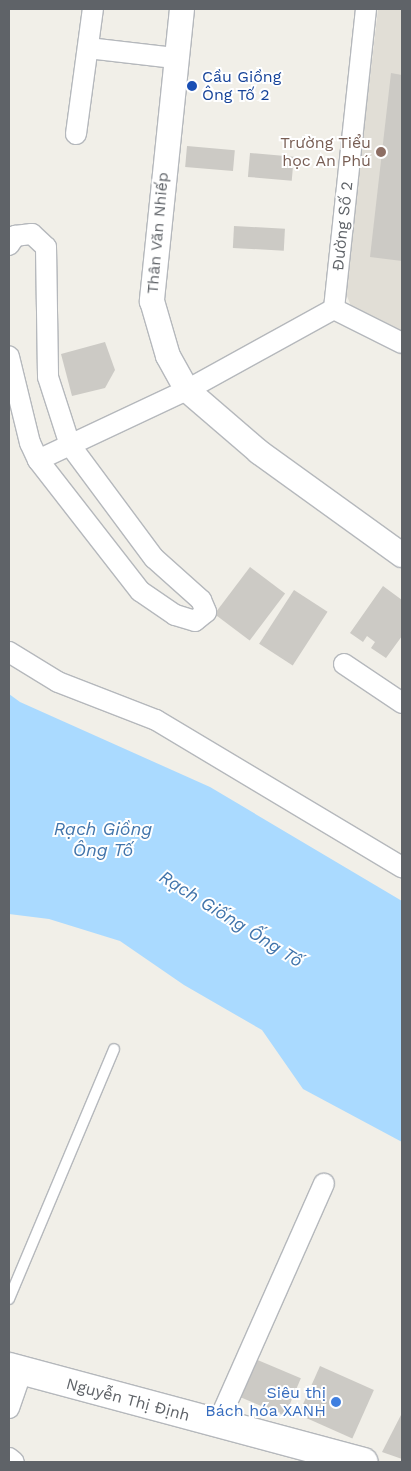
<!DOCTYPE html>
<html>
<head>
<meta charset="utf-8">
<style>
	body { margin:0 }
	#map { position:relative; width:411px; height:1471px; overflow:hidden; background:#f1efe8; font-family:"Work Sans",sans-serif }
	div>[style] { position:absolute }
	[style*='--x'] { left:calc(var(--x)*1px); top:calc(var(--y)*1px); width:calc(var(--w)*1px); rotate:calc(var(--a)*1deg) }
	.education>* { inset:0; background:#e1ded6 }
	.water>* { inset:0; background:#aadaff }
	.building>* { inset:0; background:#cccac5; transform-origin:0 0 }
	.roads { filter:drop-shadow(1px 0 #b5b8bc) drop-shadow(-1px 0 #b5b8bc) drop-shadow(0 1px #b5b8bc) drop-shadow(0 -1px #b5b8bc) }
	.service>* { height:10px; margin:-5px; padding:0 5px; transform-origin:5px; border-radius:5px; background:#fff }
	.minor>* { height:20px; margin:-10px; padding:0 10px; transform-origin:10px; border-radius:10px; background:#fff }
	.tertiary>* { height:24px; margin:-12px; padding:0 12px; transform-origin:12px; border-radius:12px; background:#fff }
	.secondary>* { height:28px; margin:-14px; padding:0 14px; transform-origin:14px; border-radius:14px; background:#fff }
	.dots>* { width:14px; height:14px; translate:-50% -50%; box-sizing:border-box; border:2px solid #fff; border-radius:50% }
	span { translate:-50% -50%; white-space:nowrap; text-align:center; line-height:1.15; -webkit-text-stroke:4px #fff; paint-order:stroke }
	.transit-label { font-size:16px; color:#164399 }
	.left { translate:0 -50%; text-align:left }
	.education-label { font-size:16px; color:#785e54 }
	.right { translate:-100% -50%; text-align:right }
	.street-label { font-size:16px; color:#5f6368 }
	.shop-label { font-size:16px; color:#366cbe }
	.water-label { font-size:18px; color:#4174aa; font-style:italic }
	.frame { position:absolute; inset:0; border:10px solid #5f6368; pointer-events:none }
</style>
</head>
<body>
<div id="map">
	<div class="education">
		<i style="clip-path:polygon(378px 9px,402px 9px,402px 331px,351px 306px,345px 291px)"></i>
	</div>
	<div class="water">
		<i style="clip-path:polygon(9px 694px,20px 702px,210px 787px,402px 901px,402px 1142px,303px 1089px,262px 1030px,184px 985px,120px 941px,49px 919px,9px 914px)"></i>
	</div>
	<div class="building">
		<i style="clip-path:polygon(391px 73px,402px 75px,402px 261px,370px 257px)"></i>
		<i style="left:187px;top:146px;width:48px;height:21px;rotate:5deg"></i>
		<i style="left:250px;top:153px;width:44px;height:24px;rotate:5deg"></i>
		<i style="left:234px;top:226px;width:51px;height:22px;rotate:3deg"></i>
		<i style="clip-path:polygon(105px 342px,115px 370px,105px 388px,72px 396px,61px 354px)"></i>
		<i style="left:250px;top:567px;width:44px;height:59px;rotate:37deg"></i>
		<i style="clip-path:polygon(383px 586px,402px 600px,402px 636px,386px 658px,371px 648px,375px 642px,367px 636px,363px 642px,350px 633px)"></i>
		<i style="left:294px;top:590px;width:40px;height:64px;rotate:33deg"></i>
		<i style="left:253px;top:1358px;width:52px;height:41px;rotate:23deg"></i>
		<i style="left:320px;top:1366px;width:59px;height:53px;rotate:24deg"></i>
		<i style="clip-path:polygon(402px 1413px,402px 1459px,382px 1452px)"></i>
	</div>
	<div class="roads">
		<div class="service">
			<i style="--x:9;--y:1299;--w:271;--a:-67.2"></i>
		</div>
		<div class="minor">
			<i style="--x:366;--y:9;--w:302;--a:96.1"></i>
			<i style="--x:334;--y:309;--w:76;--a:26.6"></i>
			<i style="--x:88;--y:48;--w:87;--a:6.6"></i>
			<i style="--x:76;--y:134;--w:126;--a:-82.3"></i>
			<i style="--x:9;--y:245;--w:11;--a:-56"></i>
			<i style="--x:15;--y:236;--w:17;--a:-7"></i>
			<i style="--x:32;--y:234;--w:19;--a:43"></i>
			<i style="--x:46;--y:247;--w:130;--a:89.1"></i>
			<i style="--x:48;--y:377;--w:71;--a:72.1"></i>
			<i style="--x:70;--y:445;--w:141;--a:53.4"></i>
			<i style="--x:154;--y:558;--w:63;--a:41.8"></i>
			<i style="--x:201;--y:600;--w:13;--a:67"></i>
			<i style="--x:206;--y:612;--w:14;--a:141"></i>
			<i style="--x:195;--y:621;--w:21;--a:-163"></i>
			<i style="--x:175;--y:615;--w:42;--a:-145.6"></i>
			<i style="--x:140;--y:591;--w:166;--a:-127.9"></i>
			<i style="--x:38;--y:460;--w:19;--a:-115"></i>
			<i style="--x:30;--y:443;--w:89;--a:-103.7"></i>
			<i style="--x:38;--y:460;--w:165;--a:-25.2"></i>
			<i style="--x:187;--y:390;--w:168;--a:-28.9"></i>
			<i style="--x:9;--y:652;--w:57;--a:31.5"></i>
			<i style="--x:58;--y:682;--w:105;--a:21.2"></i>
			<i style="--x:156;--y:720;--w:287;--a:30.9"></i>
			<i style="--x:344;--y:664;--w:70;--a:33.9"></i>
			<i style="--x:9;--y:1408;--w:39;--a:-71"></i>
			<i style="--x:217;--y:1425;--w:264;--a:-66.1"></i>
			<i style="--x:9;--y:1458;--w:6;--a:39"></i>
		</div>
		<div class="tertiary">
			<i style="--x:182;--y:9;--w:294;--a:95.9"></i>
			<i style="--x:152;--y:301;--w:57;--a:73.8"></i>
			<i style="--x:168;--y:356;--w:39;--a:61"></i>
			<i style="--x:187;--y:390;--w:95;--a:40.7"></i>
			<i style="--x:259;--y:452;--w:176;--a:35.8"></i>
		</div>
		<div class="secondary">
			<i style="--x:9;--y:1367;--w:367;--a:15"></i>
		</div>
	</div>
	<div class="dots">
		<i style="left:192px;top:86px;background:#1a4fb4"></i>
		<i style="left:381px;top:152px;background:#8d6e63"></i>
		<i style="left:336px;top:1402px;background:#3f7fe0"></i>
	</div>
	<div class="transit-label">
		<span class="left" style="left:202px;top:86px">Cầu Giồng<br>Ông Tố 2</span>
	</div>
	<div class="education-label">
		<span class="right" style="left:371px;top:152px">Trường Tiểu<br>học An Phú</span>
	</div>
	<div class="street-label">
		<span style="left:343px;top:226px;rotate:-84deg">Đường Số 2</span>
		<span style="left:158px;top:233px;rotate:-85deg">Thân Văn Nhiếp</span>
		<span style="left:128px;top:1400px;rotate:15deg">Nguyễn Thị Định</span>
	</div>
	<div class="shop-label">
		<span class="right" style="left:326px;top:1402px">Siêu thị<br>Bách hóa XANH</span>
	</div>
	<div class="water-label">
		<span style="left:103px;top:840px">Rạch Giồng<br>Ông Tố</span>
		<span style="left:231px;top:919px;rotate:32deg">Rạch Giống Ống Tố</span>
	</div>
	<div class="frame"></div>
</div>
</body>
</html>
